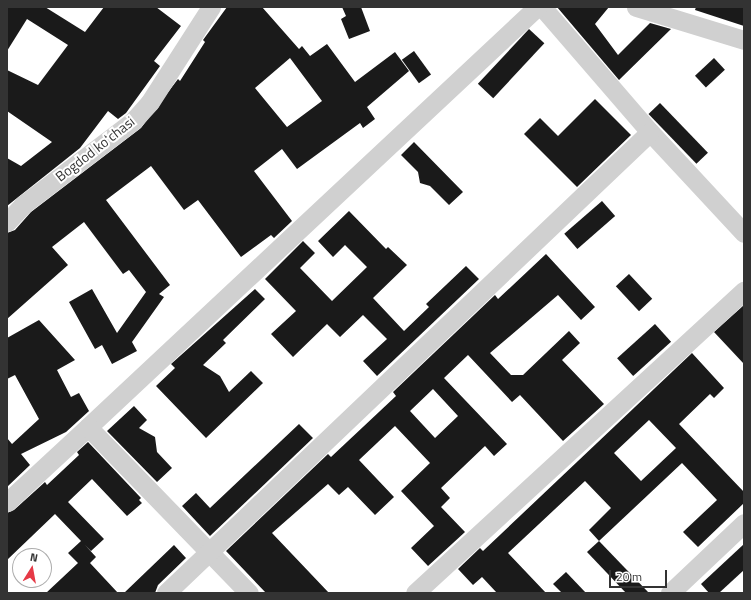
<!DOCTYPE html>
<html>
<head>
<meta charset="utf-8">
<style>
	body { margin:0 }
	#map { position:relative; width:751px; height:600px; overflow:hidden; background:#fff; font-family:"Titillium Web",sans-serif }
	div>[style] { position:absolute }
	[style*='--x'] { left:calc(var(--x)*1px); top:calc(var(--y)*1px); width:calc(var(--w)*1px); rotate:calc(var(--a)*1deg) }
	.building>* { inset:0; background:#1a1a1a; transform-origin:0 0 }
	.minor>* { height:19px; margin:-9.5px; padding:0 9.5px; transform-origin:9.5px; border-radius:9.5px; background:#d0d0d0 }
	span { translate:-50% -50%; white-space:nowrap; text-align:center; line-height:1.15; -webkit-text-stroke:4px #fff; paint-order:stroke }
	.street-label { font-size:14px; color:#333 }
	.frame { position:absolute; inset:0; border:8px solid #333; pointer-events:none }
	.north { position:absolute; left:12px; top:548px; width:40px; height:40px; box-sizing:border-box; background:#fff; border:1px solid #adadad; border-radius:50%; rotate:11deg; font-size:11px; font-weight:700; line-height:16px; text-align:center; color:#333 }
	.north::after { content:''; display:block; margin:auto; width:14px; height:18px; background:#e63946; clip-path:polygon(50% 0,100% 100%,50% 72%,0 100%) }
	.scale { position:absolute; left:609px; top:570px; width:58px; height:18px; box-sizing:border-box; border:2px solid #333; border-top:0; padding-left:5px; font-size:12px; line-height:14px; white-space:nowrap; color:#333; -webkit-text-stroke:3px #fff; paint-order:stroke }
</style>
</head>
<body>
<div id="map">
	<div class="building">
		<i style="clip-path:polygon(7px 7px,45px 7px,85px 32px,104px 7px,156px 7px,181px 26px,154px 61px,160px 66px,126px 113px,118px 119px,108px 111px,80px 148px,7px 206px,7px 158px,21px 166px,52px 142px,7px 111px,7px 70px,38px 85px,68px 45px,27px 19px,7px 51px)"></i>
		<i style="clip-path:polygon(evenodd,227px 7px,262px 7px,299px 49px,302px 46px,310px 56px,327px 44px,355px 82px,395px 52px,409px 71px,367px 107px,375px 119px,363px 128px,360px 123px,297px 169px,282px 149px,254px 171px,292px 221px,274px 238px,271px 235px,241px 257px,198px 200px,184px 210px,151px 166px,106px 200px,170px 285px,159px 294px,164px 297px,132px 342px,137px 351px,112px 364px,102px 345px,95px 349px,69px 302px,92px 289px,117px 333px,146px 292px,129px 270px,123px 274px,84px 222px,52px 247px,68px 265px,7px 319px,7px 233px,15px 230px,31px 212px,141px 128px,178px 79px,180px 81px,205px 42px,203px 40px,227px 7px,290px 58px,322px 101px,287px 127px,255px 88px,290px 58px)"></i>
		<i style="clip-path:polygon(342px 7px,361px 7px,370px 31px,349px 39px,341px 19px,346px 16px)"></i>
		<i style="clip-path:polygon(557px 7px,609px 7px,595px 24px,618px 55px,650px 23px,671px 29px,619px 80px)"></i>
		<i style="clip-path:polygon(696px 7px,744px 7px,744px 26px,695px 10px)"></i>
		<i style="left:529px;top:29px;width:21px;height:75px;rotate:43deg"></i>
		<i style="left:414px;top:51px;width:29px;height:15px;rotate:54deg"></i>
		<i style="left:714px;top:58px;width:16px;height:26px;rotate:47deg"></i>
		<i style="clip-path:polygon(595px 99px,631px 135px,577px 187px,524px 134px,540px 118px,558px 136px)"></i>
		<i style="left:660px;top:103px;width:69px;height:16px;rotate:46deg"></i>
		<i style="clip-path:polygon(414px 142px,463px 192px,449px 205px,430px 186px,420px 183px,418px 172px,401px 155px)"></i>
		<i style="left:602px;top:201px;width:20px;height:50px;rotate:49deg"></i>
		<i style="clip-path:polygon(349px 211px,386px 249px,388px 247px,407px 265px,373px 298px,404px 331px,429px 307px,426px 304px,466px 266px,479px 279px,377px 376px,363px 361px,387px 339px,363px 315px,340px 337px,327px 324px,293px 357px,271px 334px,296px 311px,265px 279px,303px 241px,315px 253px,300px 268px,332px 301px,367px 267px,345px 245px,333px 257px,318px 241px)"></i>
		<i style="clip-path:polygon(evenodd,546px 254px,595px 307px,581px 320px,558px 295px,490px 353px,511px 375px,523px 375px,569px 331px,580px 343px,562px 360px,604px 404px,563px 441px,520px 395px,512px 402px,468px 355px,444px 378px,507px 444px,494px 456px,485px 446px,441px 488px,450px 498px,441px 507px,465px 532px,428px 566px,411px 548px,434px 526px,401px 491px,430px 463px,395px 426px,359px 460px,394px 497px,375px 515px,348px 487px,339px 495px,328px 484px,272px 533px,329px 593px,266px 593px,226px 551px,328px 454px,331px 457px,396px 396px,393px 392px,495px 295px,498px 299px,546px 254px,433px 389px,458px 416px,435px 438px,410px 411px,433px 389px)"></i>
		<i style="left:629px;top:274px;width:34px;height:18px;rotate:47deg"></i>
		<i style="clip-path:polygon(255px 289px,265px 299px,223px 340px,226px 343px,203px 365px,220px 376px,229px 392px,251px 371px,263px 383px,206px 438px,156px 386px,175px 368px,171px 364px)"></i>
		<i style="clip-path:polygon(744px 305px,744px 364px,714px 332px)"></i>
		<i style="clip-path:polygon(39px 320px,75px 360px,57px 370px,71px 397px,79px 393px,89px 411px,66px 432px,21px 454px,30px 465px,7px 487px,7px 438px,12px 444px,39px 419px,15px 375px,7px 379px,7px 338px)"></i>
		<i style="left:655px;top:324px;width:24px;height:51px;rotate:48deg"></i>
		<i style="clip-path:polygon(evenodd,692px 353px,724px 388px,714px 398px,710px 394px,679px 424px,744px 492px,744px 503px,698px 547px,683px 532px,717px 500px,682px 463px,599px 541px,589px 530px,611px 508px,585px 481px,508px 553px,546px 593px,497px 593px,482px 577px,473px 585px,458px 569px,480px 548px,483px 551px,692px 353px,649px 420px,676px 448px,641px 481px,614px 453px,649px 420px)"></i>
		<i style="clip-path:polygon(134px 406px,147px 420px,139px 428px,155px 437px,157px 452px,172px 468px,157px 482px,107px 431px)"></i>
		<i style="clip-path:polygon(299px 424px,313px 438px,210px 536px,182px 506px,196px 493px,210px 508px)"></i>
		<i style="clip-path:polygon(88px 442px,141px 498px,139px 500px,142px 503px,127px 516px,92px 479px,68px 502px,104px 539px,91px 551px,85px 545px,96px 557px,90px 563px,118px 593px,46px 593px,78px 563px,68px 553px,81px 541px,55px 514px,7px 560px,7px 513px,14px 510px,45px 482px,47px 485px,79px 455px,77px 452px)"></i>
		<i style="clip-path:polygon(599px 541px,649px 593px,626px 593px,587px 552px)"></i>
		<i style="clip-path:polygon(744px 544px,744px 570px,719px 593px,709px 593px,701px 584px)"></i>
		<i style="clip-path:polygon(174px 545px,186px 558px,158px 585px,155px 593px,124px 593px)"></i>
		<i style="clip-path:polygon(566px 572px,586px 593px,562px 593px,553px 584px)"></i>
	</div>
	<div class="minor">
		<i style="--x:542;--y:7;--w:165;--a:49.2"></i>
		<i style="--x:650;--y:132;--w:138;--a:47.1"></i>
		<i style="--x:636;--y:7;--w:113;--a:17"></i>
		<i style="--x:7;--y:222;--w:25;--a:-47"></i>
		<i style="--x:24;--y:204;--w:137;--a:-37.3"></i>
		<i style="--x:133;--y:121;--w:25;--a:-48"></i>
		<i style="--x:150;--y:102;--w:113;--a:-57.3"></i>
		<i style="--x:88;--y:427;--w:615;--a:-43.09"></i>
		<i style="--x:7;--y:502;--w:110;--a:-42.8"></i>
		<i style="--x:88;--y:427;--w:231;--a:45.9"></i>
		<i style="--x:166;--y:593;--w:668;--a:-43.61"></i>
		<i style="--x:415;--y:593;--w:447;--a:-42.6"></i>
		<i style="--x:670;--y:593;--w:102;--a:-43.4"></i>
	</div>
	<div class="street-label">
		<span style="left:95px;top:149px;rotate:-38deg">Bogdod koʻchasi</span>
	</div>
	<div class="frame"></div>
	<div class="north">N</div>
	<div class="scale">20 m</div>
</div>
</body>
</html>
